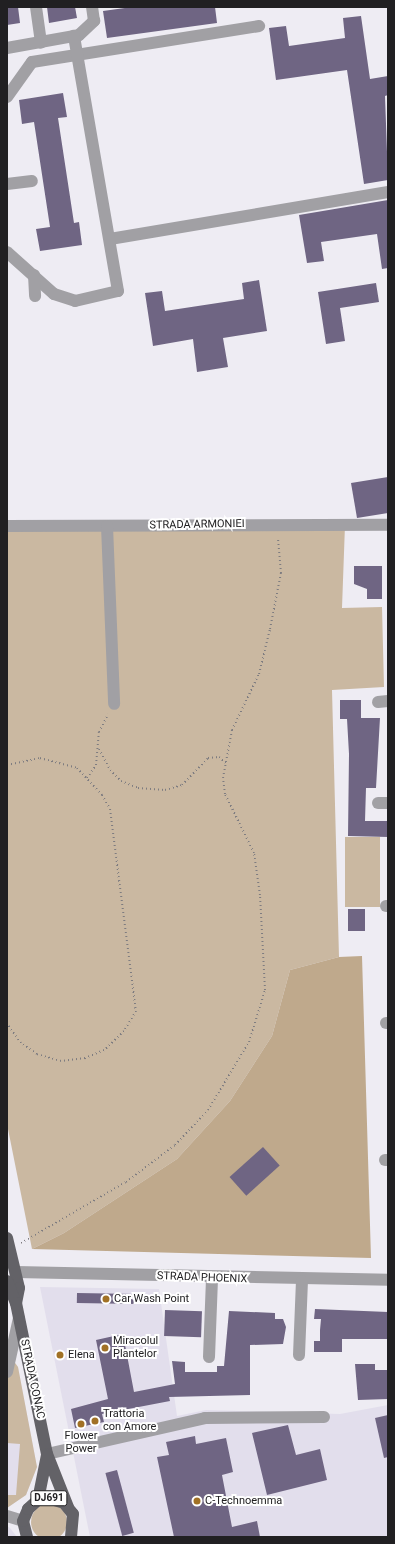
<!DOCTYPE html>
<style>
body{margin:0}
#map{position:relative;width:395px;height:1544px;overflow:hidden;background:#eeecf3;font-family:Roboto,sans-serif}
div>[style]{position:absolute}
.built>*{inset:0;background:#e2deec}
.green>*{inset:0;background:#cab8a1;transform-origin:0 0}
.round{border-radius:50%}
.forest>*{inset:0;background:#bfa98c}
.building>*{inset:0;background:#6f6583;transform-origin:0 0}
.path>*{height:2px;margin-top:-1px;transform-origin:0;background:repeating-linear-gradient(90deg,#7e7c80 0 1px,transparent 0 4px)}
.minor>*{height:12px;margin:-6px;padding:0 6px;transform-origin:6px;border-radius:6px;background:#a1a0a4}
.major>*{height:12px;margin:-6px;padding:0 6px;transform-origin:6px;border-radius:6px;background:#636267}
.dots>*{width:11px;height:11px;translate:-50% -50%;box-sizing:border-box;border:2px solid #fff;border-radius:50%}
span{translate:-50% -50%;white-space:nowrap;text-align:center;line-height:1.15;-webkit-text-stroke:4px #fff;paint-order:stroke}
.shield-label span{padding:1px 3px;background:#fff;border:1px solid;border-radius:3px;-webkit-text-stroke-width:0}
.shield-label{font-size:10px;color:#212022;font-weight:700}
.street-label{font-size:11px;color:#212022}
.poi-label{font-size:11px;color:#212022}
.left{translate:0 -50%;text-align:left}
.frame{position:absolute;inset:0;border:8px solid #212022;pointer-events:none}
</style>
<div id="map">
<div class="built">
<i style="clip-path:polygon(40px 1287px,159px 1289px,177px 1416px,206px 1410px,340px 1414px,388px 1405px,388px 1537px,90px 1537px)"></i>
<i style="clip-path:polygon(7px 1352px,18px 1367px,37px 1467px,26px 1495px,7px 1508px)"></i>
<i style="clip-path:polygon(7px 1526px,10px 1528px,17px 1537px,7px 1537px)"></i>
</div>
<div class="green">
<i style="clip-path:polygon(345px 525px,342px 608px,382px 607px,384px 687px,332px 690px,339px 957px,290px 970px,272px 1036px,230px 1101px,177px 1159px,64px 1233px,32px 1249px,7px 1124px,7px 527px)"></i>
<i style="left:345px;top:837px;width:35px;height:70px"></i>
<i style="clip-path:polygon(7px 1352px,18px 1367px,37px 1467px,26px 1495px,7px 1508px,7px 1495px,16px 1495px,20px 1444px,7px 1443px)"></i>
<i class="round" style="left:31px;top:1504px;width:36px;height:36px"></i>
</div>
<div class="forest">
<i style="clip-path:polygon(362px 956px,371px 1258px,32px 1249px,64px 1233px,177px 1159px,230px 1101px,272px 1036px,290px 970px,339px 957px)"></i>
</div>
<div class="building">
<i style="clip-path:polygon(7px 7px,18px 7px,20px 23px,7px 25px)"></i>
<i style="clip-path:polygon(47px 7px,75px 7px,77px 18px,49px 23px)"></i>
<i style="clip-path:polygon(132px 7px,215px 7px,217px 23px,107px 38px,103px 11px)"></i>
<i style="clip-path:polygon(361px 16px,370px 79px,388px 76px,388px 95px,385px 96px,388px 180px,364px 184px,347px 70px,276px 80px,269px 28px,286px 26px,289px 46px,345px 38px,343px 18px)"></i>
<i style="clip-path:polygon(63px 93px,67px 117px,58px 118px,74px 223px,79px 222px,82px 245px,40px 251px,36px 229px,50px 227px,34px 122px,22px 124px,19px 100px)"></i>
<i style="clip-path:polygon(388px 200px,388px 268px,382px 269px,377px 234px,321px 242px,324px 261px,307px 263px,299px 215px)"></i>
<i style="clip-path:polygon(259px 280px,267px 331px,223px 338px,228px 367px,197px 372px,193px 339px,153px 346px,145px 293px,162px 291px,165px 311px,244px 299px,242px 283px)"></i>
<i style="clip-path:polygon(376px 283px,379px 302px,340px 308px,345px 341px,326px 344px,318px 292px)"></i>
<i style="clip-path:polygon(388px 477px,388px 513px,357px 518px,351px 483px)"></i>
<i style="clip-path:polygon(354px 566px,382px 566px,382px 599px,367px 599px,367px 589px,354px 584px)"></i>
<i style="clip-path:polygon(340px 700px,361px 700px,361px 718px,380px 718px,376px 788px,366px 788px,365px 821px,388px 821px,388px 837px,348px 836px,349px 754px,347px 719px,340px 719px)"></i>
<i style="left:348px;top:909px;width:17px;height:22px"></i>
<i style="left:263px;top:1147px;width:25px;height:45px;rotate:48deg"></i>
<i style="left:77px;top:1293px;width:59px;height:10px;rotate:1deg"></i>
<i style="clip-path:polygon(315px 1309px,388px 1312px,388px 1339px,342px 1339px,342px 1352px,314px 1352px,314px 1341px,320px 1341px,320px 1330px,321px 1319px,314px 1319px)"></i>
<i style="left:165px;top:1310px;width:37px;height:26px;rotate:2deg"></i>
<i style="clip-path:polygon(229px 1311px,275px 1313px,275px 1319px,283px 1319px,286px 1327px,283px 1344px,250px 1345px,250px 1395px,169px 1397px,170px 1401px,102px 1414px,104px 1422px,75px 1428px,71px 1409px,108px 1399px,96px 1340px,123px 1334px,134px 1392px,175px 1384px,172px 1361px,185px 1362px,185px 1372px,217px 1372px,217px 1366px,224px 1366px)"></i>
<i style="clip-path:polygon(355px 1364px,375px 1364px,375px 1370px,388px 1370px,388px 1399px,358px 1400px)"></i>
<i style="clip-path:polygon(388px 1415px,388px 1457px,384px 1458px,375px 1418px)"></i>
<i style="clip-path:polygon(288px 1425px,296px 1455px,320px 1449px,327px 1480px,267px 1495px,252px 1433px)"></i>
<i style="clip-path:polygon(195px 1436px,196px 1444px,226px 1438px,233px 1472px,222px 1475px,232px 1527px,257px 1521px,260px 1537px,174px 1537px,157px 1457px,169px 1455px,166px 1442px)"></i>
<i style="left:117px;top:1470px;width:65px;height:12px;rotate:75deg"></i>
</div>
<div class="path">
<i style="left:99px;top:749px;width:24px;rotate:62deg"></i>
<i style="left:110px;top:770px;width:16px;rotate:45deg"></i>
<i style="left:121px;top:781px;width:18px;rotate:22deg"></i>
<i style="left:138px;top:788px;width:27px;rotate:4deg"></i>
<i style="left:165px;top:790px;width:18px;rotate:-16deg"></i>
<i style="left:182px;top:785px;width:37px;rotate:-46deg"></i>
<i style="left:208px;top:758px;width:11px;rotate:-5deg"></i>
<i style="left:219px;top:757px;width:9px;rotate:41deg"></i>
<i style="left:7px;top:765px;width:34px;rotate:-12deg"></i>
<i style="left:40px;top:758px;width:38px;rotate:15deg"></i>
<i style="left:77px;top:768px;width:37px;rotate:47deg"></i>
<i style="left:102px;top:795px;width:16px;rotate:60deg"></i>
<i style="left:110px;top:809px;width:204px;rotate:82.7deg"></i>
<i style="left:136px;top:1011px;width:23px;rotate:121deg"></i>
<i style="left:124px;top:1031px;width:28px;rotate:136deg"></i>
<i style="left:104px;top:1050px;width:21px;rotate:157deg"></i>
<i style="left:85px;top:1058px;width:24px;rotate:173deg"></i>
<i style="left:61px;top:1061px;width:25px;rotate:-164deg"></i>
<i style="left:37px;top:1054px;width:19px;rotate:-145deg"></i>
<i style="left:21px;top:1043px;width:24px;rotate:-126deg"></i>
<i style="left:87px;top:778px;width:16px;rotate:-55deg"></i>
<i style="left:96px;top:765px;width:33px;rotate:-85deg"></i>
<i style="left:99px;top:732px;width:20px;rotate:-63deg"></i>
<i style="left:21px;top:1243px;width:121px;rotate:-30.2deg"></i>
<i style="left:126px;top:1182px;width:61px;rotate:-37.1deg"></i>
<i style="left:175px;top:1145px;width:48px;rotate:-46.7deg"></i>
<i style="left:208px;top:1110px;width:79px;rotate:-58.9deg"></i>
<i style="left:249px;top:1042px;width:54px;rotate:-72.9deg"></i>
<i style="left:265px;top:990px;width:95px;rotate:-93deg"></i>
<i style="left:260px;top:895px;width:42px;rotate:-98.1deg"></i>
<i style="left:254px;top:853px;width:66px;rotate:-116.2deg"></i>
<i style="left:225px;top:794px;width:16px;rotate:-97deg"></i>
<i style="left:223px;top:778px;width:49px;rotate:-79.4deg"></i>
<i style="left:232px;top:730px;width:62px;rotate:-64.3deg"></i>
<i style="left:259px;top:674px;width:46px;rotate:-76.3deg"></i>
<i style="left:270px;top:629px;width:57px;rotate:-78.9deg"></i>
<i style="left:281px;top:573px;width:35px;rotate:-95deg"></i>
</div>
<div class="minor">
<i style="left:36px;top:7px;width:36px;rotate:82deg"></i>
<i style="left:7px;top:48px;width:73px;rotate:-10.2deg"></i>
<i style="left:79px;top:35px;width:21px;rotate:-43deg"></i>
<i style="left:94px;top:21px;width:14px;rotate:-98deg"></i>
<i style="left:7px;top:97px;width:43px;rotate:-54.5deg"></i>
<i style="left:32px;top:62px;width:230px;rotate:-9deg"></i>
<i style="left:7px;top:184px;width:25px;rotate:-7deg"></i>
<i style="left:110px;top:239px;width:282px;rotate:-9.6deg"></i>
<i style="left:7px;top:252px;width:63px;rotate:41.8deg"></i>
<i style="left:54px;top:294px;width:22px;rotate:18deg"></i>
<i style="left:75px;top:301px;width:44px;rotate:-13.1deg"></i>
<i style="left:118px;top:291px;width:259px;rotate:-99.8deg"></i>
<i style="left:34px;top:275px;width:21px;rotate:87deg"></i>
<i style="left:7px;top:526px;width:381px;rotate:-0.2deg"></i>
<i style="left:107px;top:526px;width:178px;rotate:87.7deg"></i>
<i style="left:378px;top:702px;width:10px;rotate:-6deg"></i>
<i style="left:378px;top:803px;width:10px"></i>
<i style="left:386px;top:906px;width:2px"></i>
<i style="left:386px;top:1023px;width:2px"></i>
<i style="left:385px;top:1160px;width:3px"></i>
<i style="left:16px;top:1272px;width:372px;rotate:1.2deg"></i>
<i style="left:299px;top:1355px;width:74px;rotate:-87.7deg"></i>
<i style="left:209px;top:1357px;width:78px;rotate:-87.8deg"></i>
<i style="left:7px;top:1372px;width:55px;rotate:-77.5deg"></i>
<i style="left:47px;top:1454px;width:162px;rotate:-12.8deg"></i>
<i style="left:205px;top:1418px;width:119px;rotate:-0.5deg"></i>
<i style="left:7px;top:1516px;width:17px;rotate:17deg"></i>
</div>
<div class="major">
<i style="left:7px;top:1238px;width:51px;rotate:76.5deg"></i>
<i style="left:19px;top:1288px;width:15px;rotate:101deg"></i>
<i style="left:7px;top:1281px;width:24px;rotate:68deg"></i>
<i style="left:16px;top:1303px;width:154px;rotate:78.4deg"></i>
<i style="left:47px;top:1454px;width:57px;rotate:68.4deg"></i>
<i style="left:38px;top:1500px;width:46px;rotate:-78.7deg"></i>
<i style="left:27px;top:1537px;width:16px;rotate:-104deg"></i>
<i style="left:23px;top:1521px;width:13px;rotate:-67deg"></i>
<i style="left:28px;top:1509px;width:13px;rotate:-42deg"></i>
<i style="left:38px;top:1500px;width:10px;rotate:-11deg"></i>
<i style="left:48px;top:1498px;width:17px;rotate:17deg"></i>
<i style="left:64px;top:1503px;width:14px;rotate:51deg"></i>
<i style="left:73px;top:1514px;width:23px;rotate:95deg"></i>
</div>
<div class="dots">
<i style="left:106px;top:1299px;background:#a17125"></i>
<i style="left:105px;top:1348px;background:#a17125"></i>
<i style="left:60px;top:1355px;background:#a17125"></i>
<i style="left:95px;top:1421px;background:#a17125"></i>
<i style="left:81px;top:1424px;background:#a17125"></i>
<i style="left:197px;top:1501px;background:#a17125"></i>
</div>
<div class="shield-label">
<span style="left:49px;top:1498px">DJ691</span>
</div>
<div class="street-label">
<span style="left:197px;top:525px;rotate:-1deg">STRADA ARMONIEI</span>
<span style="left:202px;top:1278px;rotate:2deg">STRADA PHOENIX</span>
<span style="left:32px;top:1379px;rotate:78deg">STRADA CONAC</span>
</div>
<div class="poi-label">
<span class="left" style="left:114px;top:1299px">Car Wash Point</span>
<span class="left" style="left:113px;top:1348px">Miracolul<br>Plantelor</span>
<span class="left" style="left:68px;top:1355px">Elena</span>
<span class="left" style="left:103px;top:1421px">Trattoria<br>con Amore</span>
<span style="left:81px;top:1443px">Flower<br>Power</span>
<span class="left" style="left:205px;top:1501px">C-Technoemma</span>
</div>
<div class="frame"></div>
</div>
